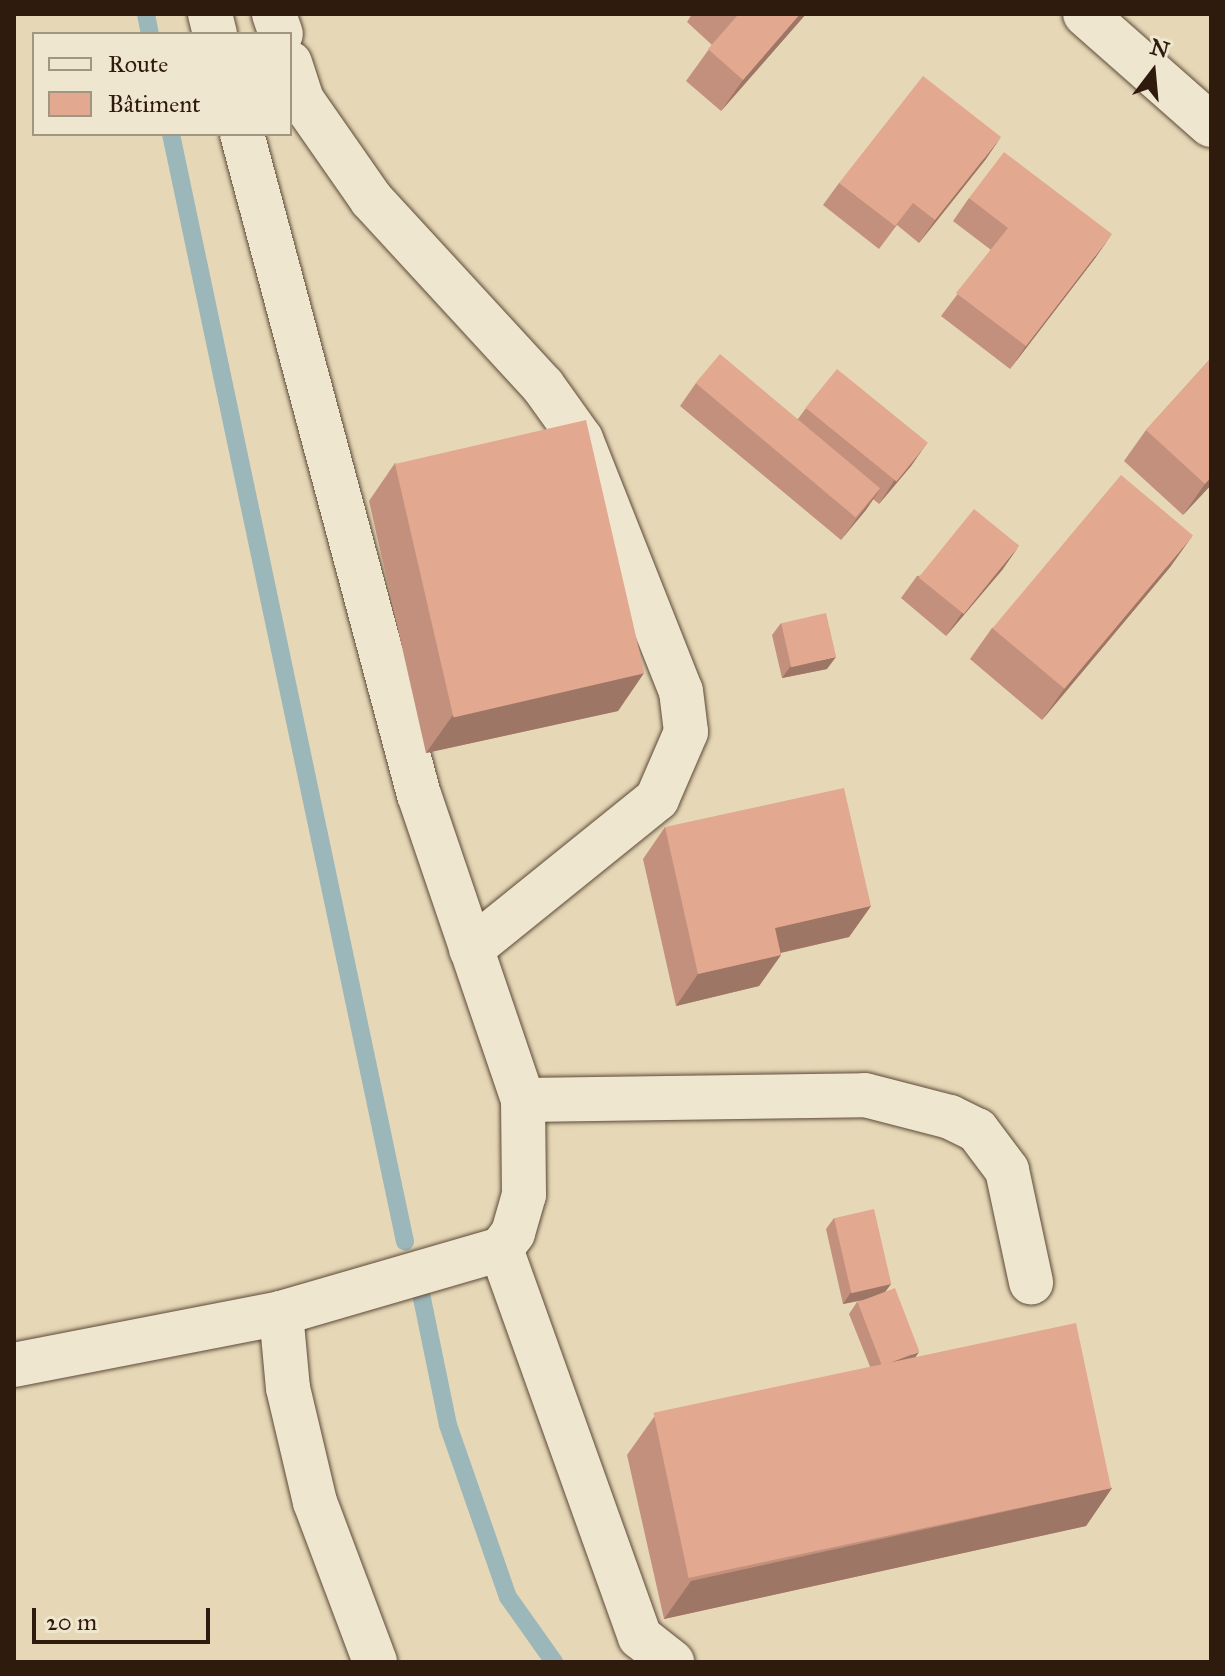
<!DOCTYPE html>
<meta charset="utf-8">
<style>
body{margin:0}
#map{position:relative;width:1225px;height:1676px;overflow:hidden;background:#e6d8b7;font-family:"IM FELL Great Primer",serif}
div>[style]{position:absolute}
.stream>*{height:18px;margin:-9px;padding:0 9px;transform-origin:9px;border-radius:9px;background:#9cb7ba}
.roads{filter:drop-shadow(0 0 2px #5d4a38) drop-shadow(0 0 2px #5d4a38)}
.minor>*{height:44px;margin:-22px;padding:0 22px;transform-origin:22px;border-radius:22px;background:#efe6d0}
.wall>*{inset:0;background:#c2907c}
.shaded-wall>*{inset:0;background:#9e7665}
.building>*{inset:0;background:#e2a890;transform-origin:0 0}
span{translate:-50% -50%;white-space:nowrap;text-align:center;line-height:1.15;-webkit-text-stroke:6px #efe6d0;paint-order:stroke}
.frame{position:absolute;inset:0;border:16px solid #2f1b0d;pointer-events:none}
.legend{position:absolute;left:32px;top:32px;width:260px;height:104px;box-sizing:border-box;background:#efe6d0;border:2px solid #a29582;margin:0;padding:10px 14px;list-style:none;font-size:24px;color:#2f1b0d}
.legend li{display:flex;align-items:center;gap:16px;height:40px}
.legend b{width:40px;border:2px solid #a29582}
.north{position:absolute;left:1113px;top:32px;width:80px;height:80px;-webkit-text-stroke:6px #efe6d0;paint-order:stroke;rotate:16deg;font-size:22px;font-weight:700;line-height:32px;text-align:center;color:#2f1b0d}
.north::after{content:'';display:block;margin:auto;width:28px;height:36px;background:#2f1b0d;clip-path:polygon(50% 0,100% 100%,50% 72%,0 100%)}
.scale{position:absolute;left:32px;top:1608px;width:178px;height:36px;box-sizing:border-box;border:4px solid #2f1b0d;border-top:0;padding-left:10px;font-size:24px;line-height:28px;white-space:nowrap;color:#2f1b0d;-webkit-text-stroke:6px #efe6d0;paint-order:stroke}
</style>
<div id="map">
<div class="stream">
<i style="left:146px;top:14px;width:20px;rotate:79deg"></i>
<i style="left:171px;top:134px;width:1132px;rotate:78.07deg"></i>
<i style="left:417px;top:1274px;width:154px;rotate:78.4deg"></i>
<i style="left:448px;top:1425px;width:182px;rotate:70.8deg"></i>
<i style="left:508px;top:1597px;width:80px;rotate:54.7deg"></i>
</div>
<div class="roads">
<div class="minor">
<i style="left:210px;top:14px;width:21px;rotate:76deg"></i>
<i style="left:274px;top:14px;width:21px;rotate:71deg"></i>
<i style="left:1085px;top:14px;width:168px;rotate:41.4deg"></i>
<i style="left:290px;top:63px;width:39px;rotate:72deg"></i>
<i style="left:302px;top:100px;width:121px;rotate:55.1deg"></i>
<i style="left:371px;top:199px;width:254px;rotate:47.4deg"></i>
<i style="left:543px;top:386px;width:65px;rotate:54.4deg"></i>
<i style="left:581px;top:439px;width:271px;rotate:68.4deg"></i>
<i style="left:681px;top:691px;width:41px;rotate:83deg"></i>
<i style="left:686px;top:732px;width:73px;rotate:113.4deg"></i>
<i style="left:657px;top:799px;width:239px;rotate:141.1deg"></i>
<i style="left:523px;top:1100px;width:342px;rotate:-0.8deg"></i>
<i style="left:865px;top:1095px;width:88px;rotate:14.5deg"></i>
<i style="left:950px;top:1117px;width:30px;rotate:26deg"></i>
<i style="left:977px;top:1130px;width:50px;rotate:53.1deg"></i>
<i style="left:1007px;top:1170px;width:115px;rotate:77.9deg"></i>
<i style="left:501px;top:1249px;width:412px;rotate:70.3deg"></i>
<i style="left:640px;top:1637px;width:41px;rotate:38deg"></i>
<i style="left:281px;top:1313px;width:75px;rotate:84.7deg"></i>
<i style="left:288px;top:1388px;width:117px;rotate:76.7deg"></i>
<i style="left:315px;top:1502px;width:171px;rotate:69.4deg"></i>
<i style="left:14px;top:1365px;width:272px;rotate:-11deg"></i>
<i style="left:281px;top:1313px;width:229px;rotate:-16.2deg"></i>
<i style="left:501px;top:1249px;width:20px;rotate:-53deg"></i>
<i style="left:513px;top:1233px;width:40px;rotate:-74deg"></i>
<i style="left:524px;top:1195px;width:95px;rotate:-90.6deg"></i>
<i style="left:523px;top:1100px;width:322px;rotate:-108.8deg"></i>
<i style="left:419px;top:795px;width:684px;rotate:-104.99deg"></i>
</div>
</div>
<div class="wall">
<i style="clip-path:polygon(692px 14px,806px 14px,721px 111px,686px 81px,712px 45px,687px 22px)"></i>
<i style="clip-path:polygon(986px 159px,919px 243px,897px 225px,879px 249px,823px 205px,839px 183px)"></i>
<i style="clip-path:polygon(969px 198px,1096px 257px,1010px 369px,941px 316px,991px 250px,953px 221px)"></i>
<i style="clip-path:polygon(1211px 358px,1211px 485px,1183px 515px,1124px 461px,1146px 430px)"></i>
<i style="clip-path:polygon(696px 383px,798px 419px,806px 408px,927px 443px,911px 466px,879px 504px,873px 499px,841px 540px,680px 406px)"></i>
<i style="clip-path:polygon(395px 463px,644px 673px,618px 711px,426px 753px,369px 501px)"></i>
<i style="clip-path:polygon(1171px 566px,1042px 720px,970px 659px,992px 628px)"></i>
<i style="clip-path:polygon(1003px 569px,946px 636px,901px 598px,917px 576px)"></i>
<i style="clip-path:polygon(781px 623px,827px 669px,782px 678px,772px 635px)"></i>
<i style="clip-path:polygon(665px 827px,871px 906px,849px 937px,781px 953px,781px 955px,759px 986px,676px 1006px,643px 859px)"></i>
<i style="clip-path:polygon(834px 1218px,891px 1284px,885px 1292px,914px 1359px,1112px 1488px,1086px 1526px,664px 1619px,627px 1455px,654px 1417px,871px 1369px,849px 1314px,857px 1302px,864px 1300px,843px 1304px,826px 1229px)"></i>
</div>
<div class="shaded-wall">
<i style="clip-path:polygon(800px 14px,806px 14px,721px 111px,743px 80px)"></i>
<i style="clip-path:polygon(1001px 137px,986px 159px,919px 243px,935px 220px)"></i>
<i style="clip-path:polygon(1112px 234px,1096px 257px,1010px 369px,1026px 346px)"></i>
<i style="clip-path:polygon(927px 443px,911px 466px,879px 504px,894px 481px)"></i>
<i style="clip-path:polygon(1211px 477px,1211px 485px,1183px 515px,1205px 484px)"></i>
<i style="clip-path:polygon(881px 488px,866px 510px,841px 540px,857px 518px)"></i>
<i style="clip-path:polygon(1193px 535px,1171px 566px,1042px 720px,1064px 689px)"></i>
<i style="clip-path:polygon(1019px 546px,1003px 569px,946px 636px,962px 613px)"></i>
<i style="clip-path:polygon(836px 657px,827px 669px,782px 678px,790px 667px)"></i>
<i style="clip-path:polygon(644px 673px,618px 711px,426px 753px,453px 715px)"></i>
<i style="clip-path:polygon(871px 906px,849px 937px,753px 959px,775px 928px)"></i>
<i style="clip-path:polygon(781px 955px,759px 986px,676px 1006px,698px 974px)"></i>
<i style="clip-path:polygon(891px 1284px,882px 1296px,843px 1304px,851px 1292px)"></i>
<i style="clip-path:polygon(919px 1352px,911px 1364px,882px 1366px)"></i>
<i style="clip-path:polygon(1112px 1488px,1086px 1526px,664px 1619px,691px 1581px)"></i>
</div>
<div class="building">
<i style="clip-path:polygon(734px 14px,800px 14px,743px 80px,708px 49px,737px 16px)"></i>
<i style="clip-path:polygon(923px 76px,1001px 137px,935px 220px,913px 203px,895px 226px,839px 183px)"></i>
<i style="clip-path:polygon(1004px 152px,1112px 234px,1026px 346px,956px 293px,1008px 228px,969px 198px)"></i>
<i style="left:720px;top:354px;width:209px;height:38px;rotate:40deg"></i>
<i style="clip-path:polygon(1211px 358px,1211px 477px,1205px 484px,1146px 430px)"></i>
<i style="left:837px;top:369px;width:117px;height:50px;rotate:39deg"></i>
<i style="left:586px;top:420px;width:260px;height:196px;rotate:77deg"></i>
<i style="left:1121px;top:475px;width:94px;height:200px;rotate:40deg"></i>
<i style="left:974px;top:509px;width:58px;height:88px;rotate:39deg"></i>
<i style="left:826px;top:613px;width:45px;height:46px;rotate:77deg"></i>
<i style="clip-path:polygon(844px 788px,871px 906px,775px 928px,781px 955px,698px 974px,665px 827px)"></i>
<i style="left:874px;top:1209px;width:77px;height:41px;rotate:77deg"></i>
<i style="left:895px;top:1288px;width:68px;height:40px;rotate:69deg"></i>
<i style="left:1076px;top:1323px;width:169px;height:432px;rotate:78deg"></i>
</div>
<div class="frame"></div>
<ul class="legend">
<li><b style="height:10px;background:#efe6d0"></b>Route</li>
<li><b style="height:22px;background:#e2a890"></b>Bâtiment</li>
</ul>
<div class="north">N</div>
<div class="scale">20 m</div>
</div>
